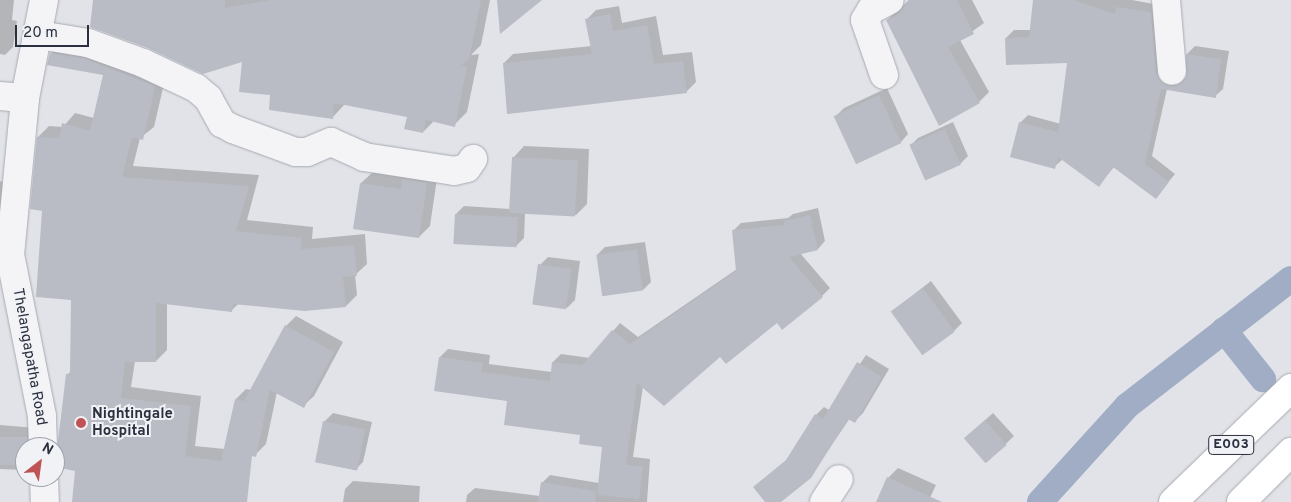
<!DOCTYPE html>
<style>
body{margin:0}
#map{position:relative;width:1291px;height:502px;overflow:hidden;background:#e1e3e8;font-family:Overpass,sans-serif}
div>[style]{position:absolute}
.shadow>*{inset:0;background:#0003}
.canal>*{height:26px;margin:-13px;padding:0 13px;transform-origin:13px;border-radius:13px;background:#a0adc5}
.building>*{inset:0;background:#b9bcc5;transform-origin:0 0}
.roads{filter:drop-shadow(0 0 1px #a7aab2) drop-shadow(0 0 1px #a7aab2)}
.minor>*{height:28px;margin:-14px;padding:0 14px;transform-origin:14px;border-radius:14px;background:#f4f4f7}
.highway>*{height:28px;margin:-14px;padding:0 14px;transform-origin:14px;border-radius:14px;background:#fff}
.dots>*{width:14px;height:14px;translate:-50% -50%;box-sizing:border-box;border:2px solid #f1f2f6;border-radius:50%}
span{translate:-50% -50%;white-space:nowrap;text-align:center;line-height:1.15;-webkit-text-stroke:4px #f1f2f6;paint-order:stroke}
.shield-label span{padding:1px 4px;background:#f1f2f6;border:1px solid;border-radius:4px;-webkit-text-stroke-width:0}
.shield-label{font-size:14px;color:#2b303f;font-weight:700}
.street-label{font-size:15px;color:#2b303f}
.poi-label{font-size:15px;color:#2b303f;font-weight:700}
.left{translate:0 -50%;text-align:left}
.north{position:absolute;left:15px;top:437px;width:50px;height:50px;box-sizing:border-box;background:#f1f2f6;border:1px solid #a2a4ad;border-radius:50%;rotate:30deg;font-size:14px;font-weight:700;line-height:20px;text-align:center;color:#2b303f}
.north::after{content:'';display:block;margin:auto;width:18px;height:22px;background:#c05354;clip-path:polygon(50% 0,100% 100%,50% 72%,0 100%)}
.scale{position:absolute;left:15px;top:25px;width:74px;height:22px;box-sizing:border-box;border:2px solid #2b303f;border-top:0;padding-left:6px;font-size:15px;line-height:18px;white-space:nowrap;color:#2b303f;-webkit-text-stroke:4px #f1f2f6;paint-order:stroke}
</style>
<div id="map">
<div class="shadow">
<i style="clip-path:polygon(0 0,14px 0,12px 20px,17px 21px,13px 47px,5px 55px,0 54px)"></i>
<i style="clip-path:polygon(95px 0,490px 0,481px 45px,471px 55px,479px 54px,467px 112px,454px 125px,434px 121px,423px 132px,408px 116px,345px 104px,332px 118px,271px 93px,243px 61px)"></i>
<i style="clip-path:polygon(909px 0,972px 0,984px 23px,960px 40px,989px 92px,979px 102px,887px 20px)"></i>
<i style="clip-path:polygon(1034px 0,1132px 0,1159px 5px,1173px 78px,1183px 79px,1187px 76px,1187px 54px,1195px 46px,1229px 51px,1223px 89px,1215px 96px,1167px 89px,1152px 156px,1175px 174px,1156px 197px,1114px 167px,1099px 185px,1063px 159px,1054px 167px,1020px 123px,1028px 115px,1061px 124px,1068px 62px,1006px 38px,1014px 30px,1031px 30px)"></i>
<i style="clip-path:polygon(619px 6px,622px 23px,656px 16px,663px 55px,692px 52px,696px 82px,686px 92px,504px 63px,513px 54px,592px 46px,587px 19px,596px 10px)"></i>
<i style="clip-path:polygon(62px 42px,166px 75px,154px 127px,140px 138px,133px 166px,259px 175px,247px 220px,313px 227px,312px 239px,365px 234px,367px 264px,355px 275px,357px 295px,346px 306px,239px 303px,231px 311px,167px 303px,167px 350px,156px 361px,135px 361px,131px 387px,201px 396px,195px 446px,225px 449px,236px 399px,246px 389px,251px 390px,286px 326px,296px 316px,343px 342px,314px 396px,303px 406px,277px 392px,266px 444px,256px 454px,243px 452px,234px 502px,83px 502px,76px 470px,55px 466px,67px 375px,71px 371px,72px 299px,43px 210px,38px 137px,49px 126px,63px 127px,75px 113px,94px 118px,104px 74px,51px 53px)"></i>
<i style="clip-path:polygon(887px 88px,908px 134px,901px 142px,857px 162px,836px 116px,844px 108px)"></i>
<i style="clip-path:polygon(953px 122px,968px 156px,960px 164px,910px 146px,918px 138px)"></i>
<i style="clip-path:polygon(524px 146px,589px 149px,587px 204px,576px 215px,525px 213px,524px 238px,516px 246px,456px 214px,464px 206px,511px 209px,513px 158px)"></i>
<i style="clip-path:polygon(373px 172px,438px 172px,430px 226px,419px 237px,361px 183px)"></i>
<i style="clip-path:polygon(0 181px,5px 183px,0 239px)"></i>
<i style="clip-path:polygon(818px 208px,825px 241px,818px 249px,800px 253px,830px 288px,822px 296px,720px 355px,643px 386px,633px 457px,650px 459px,647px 502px,466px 502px,467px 495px,475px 488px,540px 496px,542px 483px,550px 475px,599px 483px,603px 446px,508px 400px,440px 357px,448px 349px,490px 355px,489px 364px,552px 372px,553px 362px,561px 354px,590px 358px,620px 323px,638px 337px,737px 269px,733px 231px,741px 223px,788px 218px,793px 214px)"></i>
<i style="clip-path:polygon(645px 242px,651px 282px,643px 290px,597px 255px,605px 247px)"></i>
<i style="clip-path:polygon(548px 257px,580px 261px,575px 300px,567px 308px,540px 265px)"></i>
<i style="clip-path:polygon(931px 281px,962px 323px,954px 331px,891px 312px)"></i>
<i style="clip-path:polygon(866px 355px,889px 369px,863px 413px,855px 421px,850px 418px,810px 477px,779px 502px,767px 502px,816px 415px,824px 407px,829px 410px)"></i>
<i style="clip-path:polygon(333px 413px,372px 422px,363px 462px,355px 470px,316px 461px,325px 421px)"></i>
<i style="clip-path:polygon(993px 413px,1014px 436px,987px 462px,973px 431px)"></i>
<i style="clip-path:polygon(0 425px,36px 428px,42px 447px,25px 447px,25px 470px,0 469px)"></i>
<i style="clip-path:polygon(898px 468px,936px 485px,928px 502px,877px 502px,888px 478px)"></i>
<i style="clip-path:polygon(353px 481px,420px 486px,419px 502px,343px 502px,345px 489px)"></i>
</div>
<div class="canal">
<i style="left:1224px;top:330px;width:63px;rotate:51.5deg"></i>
<i style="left:1040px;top:502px;width:130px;rotate:-47.8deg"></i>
<i style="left:1127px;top:406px;width:207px;rotate:-37.8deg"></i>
</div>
<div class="building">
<i style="clip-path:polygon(93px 0,225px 0,225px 8px,270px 0,481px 0,469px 59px,459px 67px,467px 66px,455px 127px,426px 120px,423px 133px,404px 129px,407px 117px,334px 103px,333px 119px,269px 110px,270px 95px,239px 92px,242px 62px,203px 74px,148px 48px,90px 27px)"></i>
<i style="clip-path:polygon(497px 0,542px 0,500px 34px)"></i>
<i style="clip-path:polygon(909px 0,957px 0,974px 34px,948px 47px,980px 103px,939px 126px,886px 20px,898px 14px)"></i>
<i style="clip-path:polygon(1033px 0,1074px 0,1115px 14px,1116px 7px,1151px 12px,1156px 72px,1166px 85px,1174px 86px,1186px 78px,1186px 54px,1221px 59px,1216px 98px,1161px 89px,1145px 164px,1169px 182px,1156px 199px,1113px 167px,1099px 187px,1058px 157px,1055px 169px,1010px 157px,1019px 122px,1058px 132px,1067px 63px,1006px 65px,1005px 38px,1029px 37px)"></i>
<i style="clip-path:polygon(610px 14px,613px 31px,647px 25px,654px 64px,683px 61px,687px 93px,507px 114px,503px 63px,592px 54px,585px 19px)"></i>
<i style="clip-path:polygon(50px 53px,84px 58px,155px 86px,143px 140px,132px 137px,122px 177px,249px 186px,236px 231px,302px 238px,301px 249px,354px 245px,357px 276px,343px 277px,346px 307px,305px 311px,233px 304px,232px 312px,156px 303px,156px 362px,125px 362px,121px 398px,191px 406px,185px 456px,221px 461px,235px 399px,244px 401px,285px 325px,334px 352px,304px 408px,270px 390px,256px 457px,252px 456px,247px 502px,72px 502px,75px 471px,55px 467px,66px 374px,70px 374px,71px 300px,36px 297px,42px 211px,30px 209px,37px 137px,59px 138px,62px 123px,90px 131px,103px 75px,47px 65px)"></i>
<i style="left:879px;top:95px;width:53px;height:50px;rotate:65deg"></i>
<i style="left:945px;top:129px;width:39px;height:39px;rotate:66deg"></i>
<i style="left:512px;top:157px;width:66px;height:56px;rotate:3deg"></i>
<i style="clip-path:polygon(402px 179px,427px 183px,419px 238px,353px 229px,360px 183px,401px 189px)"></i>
<i style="left:455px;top:214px;width:63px;height:30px;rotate:3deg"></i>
<i style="clip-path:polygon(810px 215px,818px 250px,789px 257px,823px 297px,782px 330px,777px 323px,726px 364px,720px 357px,664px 406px,637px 383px,626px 465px,643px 466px,639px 499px,597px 495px,602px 447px,579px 444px,580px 435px,504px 425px,507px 401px,434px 391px,439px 357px,483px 363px,481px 372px,550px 381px,552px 362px,582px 365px,612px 330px,630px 344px,736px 271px,732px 230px,784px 225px,784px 221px)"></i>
<i style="left:637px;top:249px;width:42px;height:41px;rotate:82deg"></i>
<i style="left:538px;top:264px;width:34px;height:41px;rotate:8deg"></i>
<i style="left:923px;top:288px;width:54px;height:40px;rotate:54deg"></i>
<i style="clip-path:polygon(857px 362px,882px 377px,855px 423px,848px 419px,811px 478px,781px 502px,765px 502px,753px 487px,786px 460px,815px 414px,823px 419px)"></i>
<i style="left:985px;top:420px;width:33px;height:28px;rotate:49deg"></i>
<i style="left:323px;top:421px;width:43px;height:42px;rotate:11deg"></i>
<i style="left:0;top:437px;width:27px;height:28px"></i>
<i style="clip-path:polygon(887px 477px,942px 502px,876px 502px)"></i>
<i style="clip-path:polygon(541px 482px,596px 491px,595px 502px,538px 502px)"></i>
</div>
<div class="roads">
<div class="minor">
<i style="left:1166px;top:0;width:71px;rotate:85.2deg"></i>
<i style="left:39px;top:35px;width:50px;rotate:9.3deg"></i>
<i style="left:88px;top:43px;width:59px;rotate:20deg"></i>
<i style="left:143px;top:63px;width:59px;rotate:25.3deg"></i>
<i style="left:196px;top:88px;width:16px;rotate:40deg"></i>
<i style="left:208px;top:98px;width:29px;rotate:61deg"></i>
<i style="left:222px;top:123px;width:13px;rotate:29deg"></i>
<i style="left:233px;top:129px;width:67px;rotate:20.1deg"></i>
<i style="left:296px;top:152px;width:11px"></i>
<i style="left:307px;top:152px;width:26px;rotate:-23deg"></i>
<i style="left:331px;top:142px;width:36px;rotate:24deg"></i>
<i style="left:364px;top:157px;width:91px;rotate:8.8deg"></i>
<i style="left:454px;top:171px;width:13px;rotate:-13deg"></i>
<i style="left:467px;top:168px;width:11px;rotate:-56deg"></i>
<i style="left:884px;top:75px;width:58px;rotate:-109.1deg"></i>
<i style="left:865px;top:20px;width:12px;rotate:-59deg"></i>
<i style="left:871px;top:10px;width:21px;rotate:-28deg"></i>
<i style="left:0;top:96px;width:25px;rotate:5deg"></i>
<i style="left:43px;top:447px;width:31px;rotate:-92deg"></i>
<i style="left:42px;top:416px;width:164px;rotate:-101.2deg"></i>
<i style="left:10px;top:255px;width:158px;rotate:-84.5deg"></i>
<i style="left:25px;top:98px;width:100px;rotate:-79deg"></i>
<i style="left:44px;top:477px;width:25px;rotate:88deg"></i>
<i style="left:824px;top:502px;width:27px;rotate:-57deg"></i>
</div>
<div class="highway">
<i style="left:1173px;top:502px;width:164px;rotate:-44deg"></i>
<i style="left:1241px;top:502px;width:71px;rotate:-45deg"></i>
</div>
</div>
<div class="dots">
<i style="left:81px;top:423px;background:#c05354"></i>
</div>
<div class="shield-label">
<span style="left:1231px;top:445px">E003</span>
</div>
<div class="street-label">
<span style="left:29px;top:357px;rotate:80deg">Thelangapatha Road</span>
</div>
<div class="poi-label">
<span class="left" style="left:92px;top:423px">Nightingale<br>Hospital</span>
</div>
<div class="north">N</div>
<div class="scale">20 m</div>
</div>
